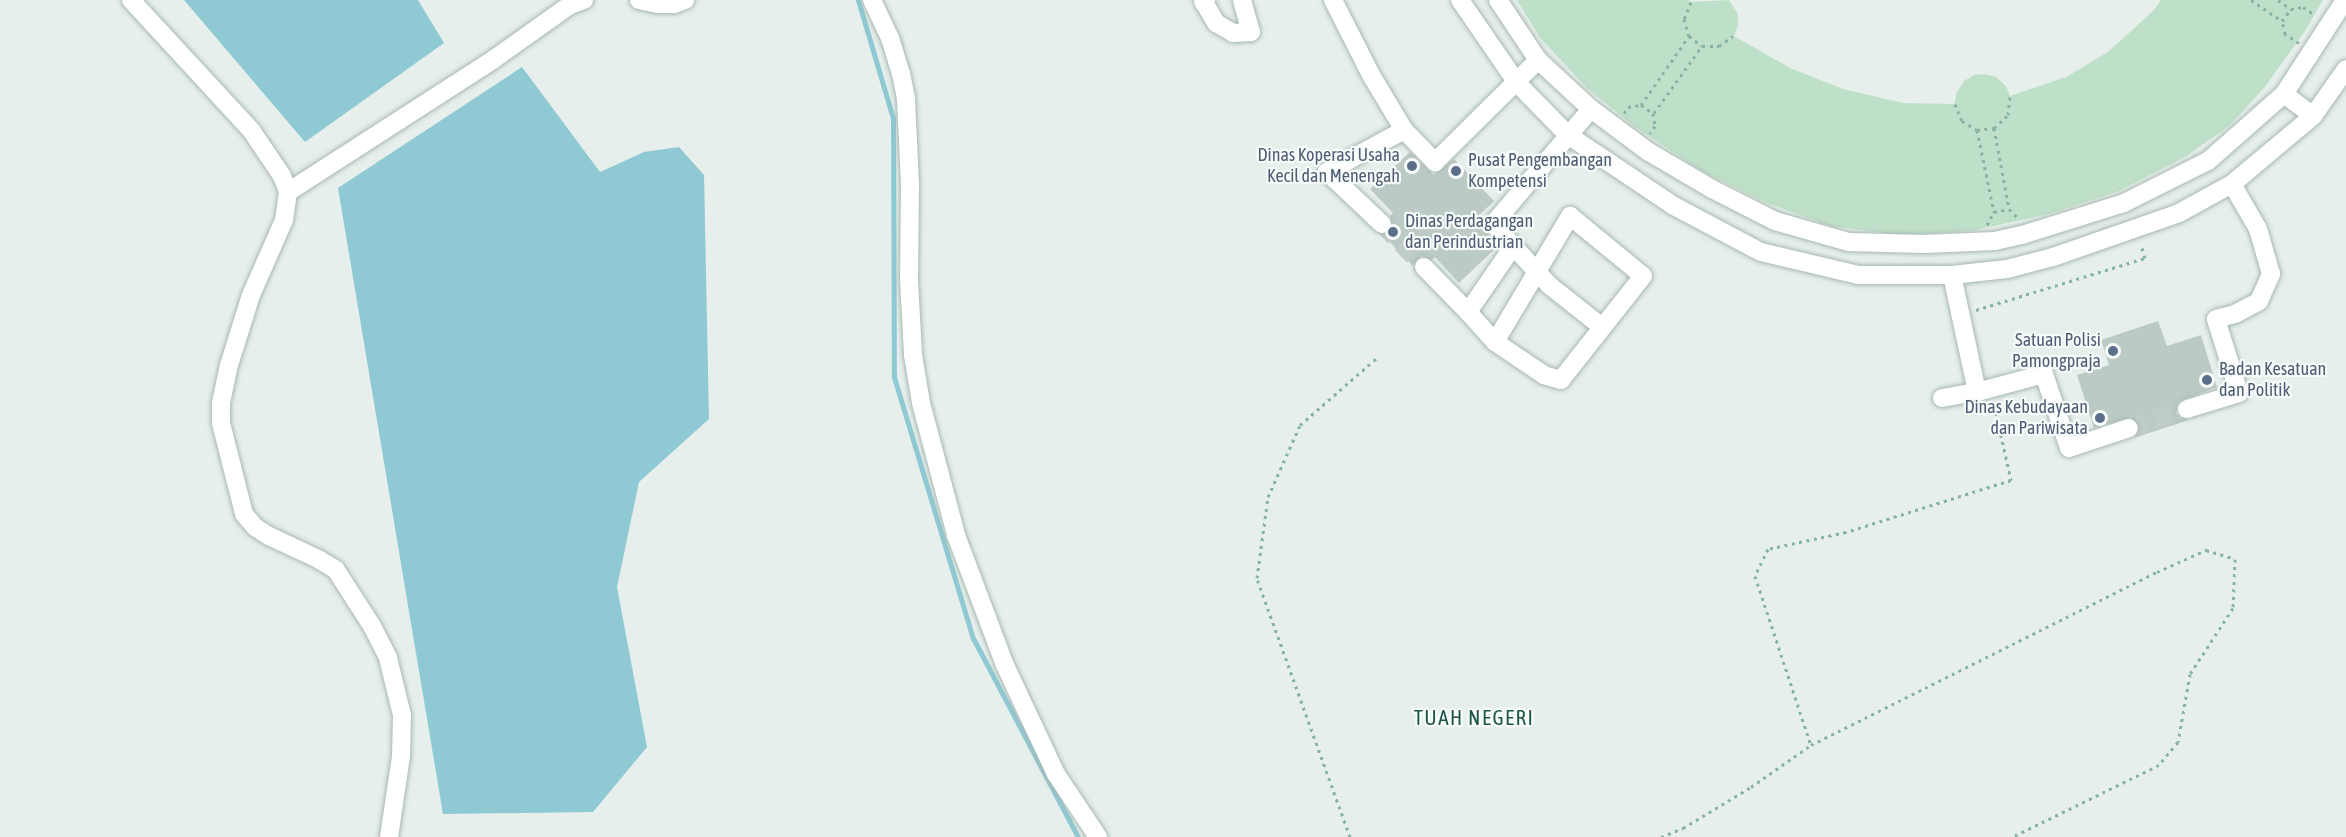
<!DOCTYPE html>
<style>
body{margin:0}
#map{position:relative;width:2346px;height:837px;overflow:hidden;background:#e6efeb;font-family:"Asap Condensed",sans-serif}
div>[style]{position:absolute}
.green>*{inset:0;background:#bfe0c8}
.water>*{inset:0;background:#8ec9d4}
.stream>*{height:5px;margin:-2.5px;padding:0 2.5px;transform-origin:2.5px;border-radius:2.5px;background:#8ec9d4}
.building>*{inset:0;background:#bbcac4}
.minor-tunnel>*{height:18px;margin-top:-9px;transform-origin:0;background:repeating-linear-gradient(90deg,#bfccc8 0 18px,transparent 0 27px)}
.path>*{height:3px;margin-top:-1.5px;transform-origin:0;background:repeating-linear-gradient(90deg,#86b3a5 0 3px,transparent 0 7.5px)}
.roads{filter:drop-shadow(0 0 2px #a8b8b2) drop-shadow(0 0 2px #a8b8b2)}
.minor>*{height:18px;margin:-9px;padding:0 9px;transform-origin:9px;border-radius:9px;background:#fff}
.dots>*{width:16px;height:16px;translate:-50% -50%;box-sizing:border-box;border:3px solid #f7fbf9;border-radius:50%}
span{translate:-50% -50%;white-space:nowrap;text-align:center;line-height:1.15;-webkit-text-stroke:4.5px #f7fbf9;paint-order:stroke}
.service-label{font-size:18px;color:#4e5e75}
.right{translate:-100% -50%;text-align:right}
.left{translate:0 -50%;text-align:left}
.quarter-label{font-size:21px;color:#1f5548;letter-spacing:1.5px}
</style>
<div id="map">
<div class="green">
<i style="clip-path:polygon(1517px 0,1688px 0,1691px 2px,1729px 0,1738px 14px,1738px 25px,1734px 36px,1790px 68px,1843px 89px,1903px 103px,1954px 104px,1957px 92px,1964px 81px,1974px 75px,1984px 74px,1996px 77px,2006px 86px,2010px 96px,2066px 77px,2108px 52px,2153px 11px,2161px 0,2323px 0,2305px 31px,2264px 88px,2229px 126px,2185px 157px,2119px 191px,2049px 214px,1970px 231px,1901px 235px,1830px 226px,1767px 203px,1702px 171px,1635px 127px,1587px 88px,1541px 39px)"></i>
</div>
<div class="water">
<i style="clip-path:polygon(184px 0,418px 0,444px 43px,305px 142px)"></i>
<i style="clip-path:polygon(522px 67px,600px 172px,644px 152px,679px 147px,704px 175px,709px 419px,639px 482px,617px 587px,647px 747px,593px 812px,443px 814px,338px 188px)"></i>
</div>
<div class="stream">
<i style="left:858px;top:0;width:123px;rotate:73.5deg"></i>
<i style="left:893px;top:118px;width:259px;rotate:89.8deg"></i>
<i style="left:894px;top:377px;width:273px;rotate:73.2deg"></i>
<i style="left:973px;top:638px;width:225px;rotate:62.2deg"></i>
</div>
<div class="building">
<i style="clip-path:polygon(1410px 152px,1434px 175px,1454px 159px,1494px 201px,1475px 219px,1498px 246px,1459px 283px,1435px 257px,1432px 260px,1421px 256px,1413px 266px,1383px 235px,1393px 227px,1390px 216px,1393px 213px,1370px 189px)"></i>
<i style="clip-path:polygon(2158px 321px,2167px 346px,2201px 335px,2217px 387px,2178px 402px,2176px 413px,2180px 418px,2189px 420px,2134px 438px,2140px 431px,2140px 425px,2132px 417px,2094px 428px,2077px 375px,2109px 365px,2101px 340px)"></i>
</div>
<div class="minor-tunnel">
<i style="left:1382px;top:224px;width:60px;rotate:45.7deg"></i>
<i style="left:2129px;top:428px;width:61px;rotate:-18.1deg"></i>
</div>
<div class="path">
<i style="left:2251px;top:0;width:37px;rotate:34deg"></i>
<i style="left:2278px;top:0;width:16px;rotate:35deg"></i>
<i style="left:1691px;top:2px;width:18px;rotate:112deg"></i>
<i style="left:1684px;top:19px;width:18px;rotate:74deg"></i>
<i style="left:1689px;top:36px;width:16px;rotate:38deg"></i>
<i style="left:1702px;top:46px;width:17px"></i>
<i style="left:1719px;top:46px;width:17px;rotate:-36deg"></i>
<i style="left:2299px;top:43px;width:17px;rotate:-147deg"></i>
<i style="left:2285px;top:34px;width:13px;rotate:-103deg"></i>
<i style="left:2282px;top:21px;width:15px;rotate:-53deg"></i>
<i style="left:2291px;top:9px;width:12px;rotate:-9deg"></i>
<i style="left:2303px;top:7px;width:14px;rotate:34deg"></i>
<i style="left:1955px;top:104px;width:18px;rotate:68deg"></i>
<i style="left:1962px;top:121px;width:17px;rotate:31deg"></i>
<i style="left:1977px;top:130px;width:17px;rotate:-7deg"></i>
<i style="left:1994px;top:128px;width:19px;rotate:-43deg"></i>
<i style="left:2008px;top:115px;width:19px;rotate:-84deg"></i>
<i style="left:1641px;top:105px;width:84px;rotate:-55.2deg"></i>
<i style="left:1624px;top:113px;width:7px;rotate:-56deg"></i>
<i style="left:1628px;top:107px;width:13px;rotate:-9deg"></i>
<i style="left:1641px;top:105px;width:14px;rotate:34deg"></i>
<i style="left:1653px;top:113px;width:13px;rotate:81deg"></i>
<i style="left:1655px;top:126px;width:9px;rotate:126deg"></i>
<i style="left:1654px;top:113px;width:82px;rotate:-54.4deg"></i>
<i style="left:1994px;top:128px;width:82px;rotate:79.5deg"></i>
<i style="left:1977px;top:130px;width:84px;rotate:78.3deg"></i>
<i style="left:1987px;top:225px;width:15px;rotate:-62deg"></i>
<i style="left:1994px;top:212px;width:15px;rotate:-11deg"></i>
<i style="left:2009px;top:209px;width:14px;rotate:45deg"></i>
<i style="left:1976px;top:310px;width:177px;rotate:-17.1deg"></i>
<i style="left:2145px;top:258px;width:14px;rotate:-107deg"></i>
<i style="left:1994px;top:405px;width:77px;rotate:77.2deg"></i>
<i style="left:2011px;top:480px;width:173px;rotate:162.5deg"></i>
<i style="left:1846px;top:532px;width:80px;rotate:167.7deg"></i>
<i style="left:1768px;top:549px;width:30px;rotate:116deg"></i>
<i style="left:1755px;top:576px;width:178px;rotate:71.7deg"></i>
<i style="left:1811px;top:745px;width:387px;rotate:-26.6deg"></i>
<i style="left:2157px;top:572px;width:54px;rotate:-24.2deg"></i>
<i style="left:2206px;top:550px;width:30px;rotate:17deg"></i>
<i style="left:2235px;top:559px;width:49px;rotate:92.3deg"></i>
<i style="left:2233px;top:608px;width:79px;rotate:123.1deg"></i>
<i style="left:2190px;top:674px;width:69px;rotate:100deg"></i>
<i style="left:2178px;top:742px;width:30px;rotate:130deg"></i>
<i style="left:2159px;top:765px;width:164px;rotate:153.9deg"></i>
<i style="left:1350px;top:837px;width:275px;rotate:-109.8deg"></i>
<i style="left:1257px;top:578px;width:82px;rotate:-82.3deg"></i>
<i style="left:1268px;top:497px;width:79px;rotate:-66deg"></i>
<i style="left:1300px;top:425px;width:105px;rotate:-41.1deg"></i>
<i style="left:1661px;top:837px;width:24px;rotate:-22deg"></i>
<i style="left:1683px;top:828px;width:79px;rotate:-31.1deg"></i>
<i style="left:1751px;top:787px;width:73px;rotate:-35deg"></i>
</div>
<div class="roads">
<div class="minor">
<i style="left:131px;top:0;width:177px;rotate:47.3deg"></i>
<i style="left:251px;top:130px;width:55px;rotate:56deg"></i>
<i style="left:282px;top:176px;width:17px;rotate:69deg"></i>
<i style="left:288px;top:192px;width:28px;rotate:98deg"></i>
<i style="left:284px;top:220px;width:82px;rotate:113.7deg"></i>
<i style="left:251px;top:295px;width:73px;rotate:107.4deg"></i>
<i style="left:229px;top:365px;width:40px;rotate:102deg"></i>
<i style="left:221px;top:404px;width:19px;rotate:90deg"></i>
<i style="left:221px;top:423px;width:94px;rotate:75.8deg"></i>
<i style="left:244px;top:514px;width:17px;rotate:50deg"></i>
<i style="left:255px;top:527px;width:17px;rotate:33deg"></i>
<i style="left:269px;top:536px;width:54px;rotate:25.1deg"></i>
<i style="left:318px;top:559px;width:21px;rotate:31deg"></i>
<i style="left:336px;top:570px;width:67px;rotate:57.3deg"></i>
<i style="left:372px;top:626px;width:36px;rotate:63deg"></i>
<i style="left:388px;top:658px;width:59px;rotate:76.2deg"></i>
<i style="left:402px;top:715px;width:41px;rotate:91.4deg"></i>
<i style="left:401px;top:756px;width:82px;rotate:98.4deg"></i>
<i style="left:639px;top:0;width:19px;rotate:12deg"></i>
<i style="left:658px;top:4px;width:16px"></i>
<i style="left:674px;top:4px;width:12px;rotate:-20deg"></i>
<i style="left:872px;top:0;width:42px;rotate:64.7deg"></i>
<i style="left:890px;top:38px;width:37px;rotate:73deg"></i>
<i style="left:901px;top:73px;width:26px;rotate:79deg"></i>
<i style="left:906px;top:99px;width:86px;rotate:87.3deg"></i>
<i style="left:910px;top:185px;width:95px;rotate:90.6deg"></i>
<i style="left:909px;top:280px;width:75px;rotate:86.9deg"></i>
<i style="left:913px;top:355px;width:49px;rotate:80.5deg"></i>
<i style="left:921px;top:403px;width:137px;rotate:75.1deg"></i>
<i style="left:956px;top:535px;width:137px;rotate:69.4deg"></i>
<i style="left:1004px;top:663px;width:123px;rotate:64.9deg"></i>
<i style="left:1056px;top:774px;width:76px;rotate:56.3deg"></i>
<i style="left:1206px;top:0;width:3px;rotate:162deg"></i>
<i style="left:1203px;top:1px;width:26px;rotate:59deg"></i>
<i style="left:1216px;top:23px;width:20px;rotate:30deg"></i>
<i style="left:1233px;top:33px;width:18px;rotate:-3deg"></i>
<i style="left:1251px;top:32px;width:33px;rotate:-106deg"></i>
<i style="left:1333px;top:0;width:84px;rotate:63.1deg"></i>
<i style="left:1371px;top:75px;width:64px;rotate:59deg"></i>
<i style="left:1460px;top:0;width:101px;rotate:55.5deg"></i>
<i style="left:1517px;top:83px;width:73px;rotate:45.6deg"></i>
<i style="left:1568px;top:135px;width:128px;rotate:33.8deg"></i>
<i style="left:1674px;top:206px;width:98px;rotate:27.9deg"></i>
<i style="left:1761px;top:252px;width:100px;rotate:13.3deg"></i>
<i style="left:1858px;top:275px;width:94px"></i>
<i style="left:1952px;top:275px;width:55px;rotate:-6.2deg"></i>
<i style="left:2007px;top:269px;width:48px;rotate:-14.6deg"></i>
<i style="left:2053px;top:257px;width:133px;rotate:-19.2deg"></i>
<i style="left:2179px;top:213px;width:60px;rotate:-28.7deg"></i>
<i style="left:2232px;top:184px;width:106px;rotate:-40deg"></i>
<i style="left:2313px;top:116px;width:57px;rotate:-54.9deg"></i>
<i style="left:1498px;top:0;width:72px;rotate:56.3deg"></i>
<i style="left:1538px;top:60px;width:72px;rotate:42.8deg"></i>
<i style="left:1591px;top:109px;width:72px;rotate:36.6deg"></i>
<i style="left:1649px;top:152px;width:73px;rotate:30.4deg"></i>
<i style="left:1712px;top:189px;width:71px;rotate:26.9deg"></i>
<i style="left:1775px;top:221px;width:76px;rotate:16deg"></i>
<i style="left:1848px;top:242px;width:76px;rotate:1.5deg"></i>
<i style="left:1924px;top:244px;width:71px;rotate:-2.4deg"></i>
<i style="left:1995px;top:241px;width:28px;rotate:-13deg"></i>
<i style="left:2022px;top:235px;width:107px;rotate:-17.4deg"></i>
<i style="left:2124px;top:203px;width:94px;rotate:-26.6deg"></i>
<i style="left:2208px;top:161px;width:101px;rotate:-41.4deg"></i>
<i style="left:2284px;top:94px;width:112px;rotate:-57deg"></i>
<i style="left:2284px;top:94px;width:36px;rotate:37deg"></i>
<i style="left:1591px;top:109px;width:151px;rotate:130.4deg"></i>
<i style="left:1493px;top:224px;width:83px;rotate:47.4deg"></i>
<i style="left:1549px;top:285px;width:68px;rotate:38.4deg"></i>
<i style="left:288px;top:192px;width:245px;rotate:-32.8deg"></i>
<i style="left:494px;top:59px;width:93px;rotate:-35.4deg"></i>
<i style="left:570px;top:5px;width:15px;rotate:-20deg"></i>
<i style="left:1570px;top:216px;width:94px;rotate:39.4deg"></i>
<i style="left:1643px;top:276px;width:132px;rotate:128.3deg"></i>
<i style="left:1561px;top:380px;width:18px;rotate:-164deg"></i>
<i style="left:1544px;top:375px;width:59px;rotate:-146deg"></i>
<i style="left:1495px;top:342px;width:147px;rotate:-59.2deg"></i>
<i style="left:1382px;top:224px;width:76px;rotate:-136.6deg"></i>
<i style="left:1327px;top:172px;width:88px;rotate:-28.6deg"></i>
<i style="left:1404px;top:130px;width:45px;rotate:45.9deg"></i>
<i style="left:1435px;top:162px;width:145px;rotate:-44.7deg"></i>
<i style="left:1424px;top:267px;width:63px;rotate:45.6deg"></i>
<i style="left:1952px;top:275px;width:120px;rotate:77.9deg"></i>
<i style="left:1977px;top:392px;width:69px;rotate:-15deg"></i>
<i style="left:2044px;top:374px;width:78px;rotate:71.3deg"></i>
<i style="left:2069px;top:448px;width:63px;rotate:-18.4deg"></i>
<i style="left:1495px;top:342px;width:40px;rotate:-132deg"></i>
<i style="left:1468px;top:312px;width:81px;rotate:-55.5deg"></i>
<i style="left:1942px;top:398px;width:36px;rotate:-10deg"></i>
<i style="left:2187px;top:409px;width:54px;rotate:-17.1deg"></i>
<i style="left:2239px;top:393px;width:77px;rotate:-107.3deg"></i>
<i style="left:2216px;top:319px;width:20px;rotate:-15deg"></i>
<i style="left:2235px;top:314px;width:27px;rotate:-28deg"></i>
<i style="left:2259px;top:301px;width:30px;rotate:-66deg"></i>
<i style="left:2271px;top:274px;width:47px;rotate:-106.1deg"></i>
<i style="left:2258px;top:229px;width:52px;rotate:-120deg"></i>
</div>
</div>
<div class="dots">
<i style="left:1412px;top:166px;background:#5c6f8a"></i>
<i style="left:1456px;top:171px;background:#5c6f8a"></i>
<i style="left:1393px;top:232px;background:#5c6f8a"></i>
<i style="left:2113px;top:351px;background:#5c6f8a"></i>
<i style="left:2207px;top:380px;background:#5c6f8a"></i>
<i style="left:2100px;top:418px;background:#5c6f8a"></i>
</div>
<div class="service-label">
<span class="right" style="left:1400px;top:166px">Dinas Koperasi Usaha<br>Kecil dan Menengah</span>
<span class="left" style="left:1468px;top:171px">Pusat Pengembangan<br>Kompetensi</span>
<span class="left" style="left:1405px;top:232px">Dinas Perdagangan<br>dan Perindustrian</span>
<span class="right" style="left:2101px;top:351px">Satuan Polisi<br>Pamongpraja</span>
<span class="left" style="left:2219px;top:380px">Badan Kesatuan<br>dan Politik</span>
<span class="right" style="left:2088px;top:418px">Dinas Kebudayaan<br>dan Pariwisata</span>
</div>
<div class="quarter-label">
<span style="left:1474px;top:717px">TUAH NEGERI</span>
</div>
</div>
